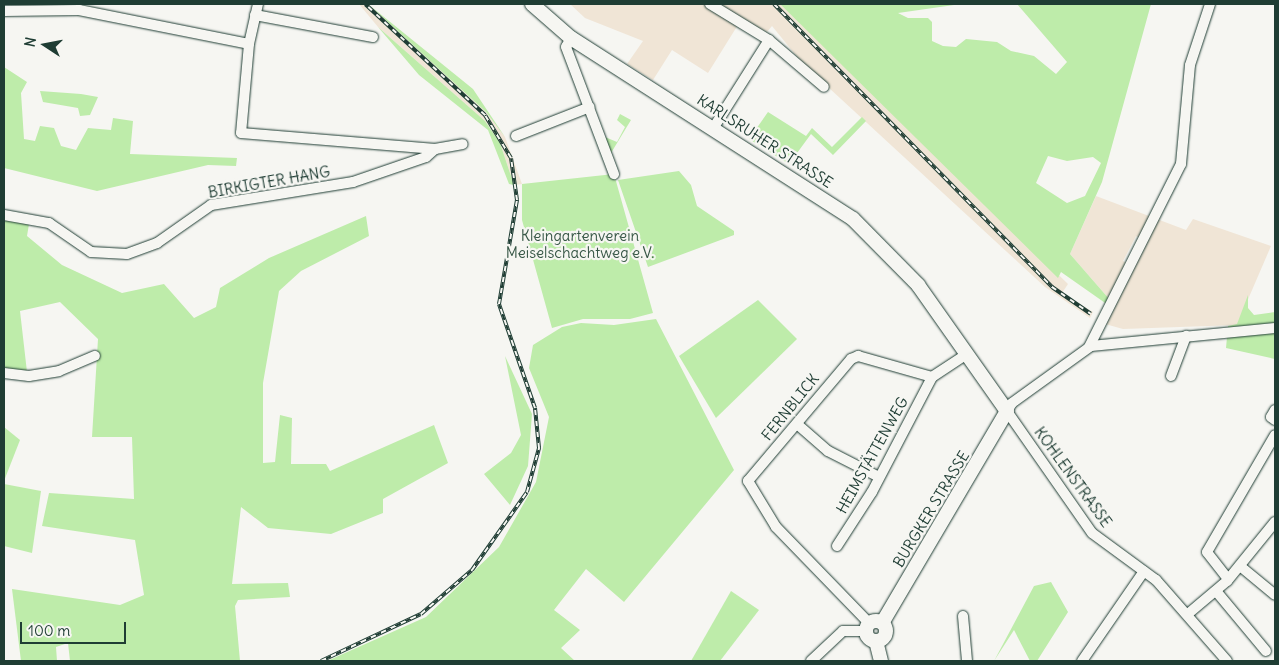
<!DOCTYPE html>
<meta charset="utf-8">
<style>
body{margin:0}
#map{position:relative;width:1279px;height:665px;overflow:hidden;background:#f6f6f2;font-family:Delius,sans-serif}
div>[style]{position:absolute}
.built>*{inset:0;background:#f0e5d6}
.green>*{inset:0;background:#beecaa}
.roads{filter:drop-shadow(0 0 1px #1f3d34) drop-shadow(0 0 1px #1f3d34)}
.minor>*{height:10px;margin:-5px;padding:0 5px;transform-origin:5px;border-radius:5px;background:#f6f6f2}
.major>*{height:14px;margin:-7px;padding:0 7px;transform-origin:7px;border-radius:7px;background:#f6f6f2}
.major>.ring{margin:-7px;padding:0;box-sizing:content-box;background:none;border:14px solid #f6f6f2;border-radius:50%}
.rail>*{height:4px;margin-top:-2px;transform-origin:0;background:repeating-linear-gradient(90deg,#f6f6f2 0 5.5px,#1f3d34 0 11px);box-sizing:border-box;border-block:1px solid #1f3d34}
span{translate:-50% -50%;white-space:nowrap;text-align:center;line-height:1.15;-webkit-text-stroke:4.5px #f6f6f2;paint-order:stroke}
.street-label{font-size:15px;color:#1f3d34}
.park-label{font-size:15px;color:#375746}
.frame{position:absolute;inset:0;border:5px solid #1f3d34;pointer-events:none}
.north{position:absolute;left:20px;top:20px;width:50px;height:50px;-webkit-text-stroke:4px #f6f6f2;paint-order:stroke;rotate:281deg;font-size:14px;font-weight:700;line-height:20px;text-align:center;color:#1f3d34}
.north::after{content:'';display:block;margin:auto;width:18px;height:22px;background:#1f3d34;clip-path:polygon(50% 0,100% 100%,50% 72%,0 100%)}
.scale{position:absolute;left:20px;top:622px;width:106px;height:22px;box-sizing:border-box;border:2px solid #1f3d34;border-top:0;padding-left:6px;font-size:15px;line-height:18px;white-space:nowrap;color:#1f3d34;-webkit-text-stroke:4px #f6f6f2;paint-order:stroke}
</style>
<div id="map">
<div class="built">
<i style="clip-path:polygon(359px 4px,368px 4px,486px 112px,505px 137px,522px 184px,514px 185px,500px 143px,485px 121px,378px 27px)"></i>
<i style="clip-path:polygon(570px 4px,780px 4px,1068px 284px,1062px 293px,1093px 312px,1090px 318px,1045px 287px,803px 64px,772px 26px,767px 32px,741px 20px,708px 73px,672px 50px,653px 80px,627px 64px,643px 41px,585px 18px)"></i>
<i style="clip-path:polygon(evenodd,1096px 196px,1186px 230px,1193px 219px,1271px 246px,1237px 325px,1123px 329px,1098px 322px,1110px 300px,1070px 254px,1096px 196px,1136px 236px,1141px 239px,1129px 264px,1123px 261px,1136px 236px)"></i>
</div>
<div class="green">
<i style="clip-path:polygon(368px 4px,473px 89px,505px 137px,486px 112px)"></i>
<i style="clip-path:polygon(evenodd,780px 4px,961px 4px,898px 13px,908px 18px,928px 18px,932px 22px,932px 41px,943px 46px,956px 47px,966px 39px,997px 42px,1011px 51px,1034px 56px,1056px 74px,1067px 62px,1017px 4px,1151px 4px,1102px 182px,1070px 254px,1110px 300px,1108px 305px,1061px 272px,1058px 278px,780px 4px,1048px 156px,1067px 161px,1093px 157px,1101px 163px,1085px 196px,1067px 203px,1036px 183px,1048px 156px)"></i>
<i style="clip-path:polygon(378px 27px,485px 121px,500px 143px,514px 185px,509px 184px,488px 130px,419px 75px)"></i>
<i style="clip-path:polygon(4px 67px,27px 82px,21px 93px,24px 139px,35px 141px,40px 126px,54px 128px,61px 146px,76px 150px,88px 128px,111px 130px,113px 118px,133px 121px,130px 154px,237px 158px,236px 166px,208px 165px,97px 191px,4px 168px)"></i>
<i style="clip-path:polygon(40px 91px,81px 94px,98px 97px,90px 115px,80px 116px,78px 108px,43px 102px)"></i>
<i style="clip-path:polygon(768px 112px,806px 136px,812px 128px,832px 147px,862px 117px,866px 121px,833px 155px,811px 134px,789px 164px,749px 139px)"></i>
<i style="clip-path:polygon(620px 114px,631px 120px,611px 153px,605px 137px,617px 142px,625px 127px,617px 120px)"></i>
<i style="clip-path:polygon(679px 171px,691px 185px,697px 206px,734px 231px,734px 235px,648px 267px,618px 180px)"></i>
<i style="clip-path:polygon(614px 174px,653px 313px,630px 319px,583px 319px,552px 328px,522px 220px,522px 184px)"></i>
<i style="clip-path:polygon(4px 215px,30px 218px,27px 236px,62px 265px,122px 293px,164px 284px,194px 318px,216px 307px,220px 288px,269px 258px,366px 216px,369px 236px,301px 271px,279px 291px,263px 383px,263px 463px,275px 462px,280px 415px,292px 418px,291px 464px,326px 464px,330px 471px,434px 425px,448px 463px,383px 499px,383px 513px,331px 534px,268px 528px,241px 507px,232px 584px,288px 583px,290px 597px,238px 600px,235px 606px,240px 661px,70px 661px,68px 643px,56px 647px,57px 661px,21px 661px,12px 589px,120px 605px,144px 595px,135px 540px,42px 526px,49px 493px,134px 499px,132px 437px,92px 437px,98px 339px,60px 302px,20px 311px,27px 372px,4px 369px)"></i>
<i style="clip-path:polygon(1248px 295px,1248px 308px,1254px 315px,1275px 312px,1275px 359px,1226px 348px,1228px 326px,1237px 324px)"></i>
<i style="clip-path:polygon(758px 300px,797px 339px,716px 418px,679px 356px)"></i>
<i style="clip-path:polygon(656px 319px,734px 470px,624px 602px,586px 569px,554px 610px,580px 630px,561px 648px,575px 661px,327px 661px,426px 617px,499px 547px,536px 482px,549px 417px,529px 368px,533px 345px,562px 327px,581px 323px,614px 325px)"></i>
<i style="clip-path:polygon(505px 356px,532px 414px,528px 466px,510px 505px,484px 474px,511px 453px,521px 435px)"></i>
<i style="clip-path:polygon(4px 427px,20px 440px,4px 481px)"></i>
<i style="clip-path:polygon(4px 484px,41px 491px,32px 553px,4px 546px)"></i>
<i style="clip-path:polygon(1051px 582px,1068px 612px,1037px 661px,1030px 661px,1014px 630px,994px 661px,1034px 586px)"></i>
<i style="clip-path:polygon(731px 591px,759px 610px,720px 661px,691px 661px)"></i>
</div>
<div class="roads">
<div class="minor">
<i style="left:258px;top:4px;width:41px;rotate:102.7deg"></i>
<i style="left:249px;top:44px;width:89px;rotate:95.1deg"></i>
<i style="left:241px;top:133px;width:195px;rotate:4.7deg"></i>
<i style="left:435px;top:149px;width:28px;rotate:-10deg"></i>
<i style="left:710px;top:4px;width:69px;rotate:31.4deg"></i>
<i style="left:769px;top:40px;width:72px;rotate:40.5deg"></i>
<i style="left:4px;top:11px;width:75px;rotate:-0.8deg"></i>
<i style="left:79px;top:10px;width:173px;rotate:11.3deg"></i>
<i style="left:255px;top:15px;width:120px;rotate:10.6deg"></i>
<i style="left:571px;top:38px;width:10px;rotate:119deg"></i>
<i style="left:566px;top:47px;width:136px;rotate:69.3deg"></i>
<i style="left:714px;top:127px;width:103px;rotate:-57.7deg"></i>
<i style="left:516px;top:136px;width:79px;rotate:-21.4deg"></i>
<i style="left:4px;top:215px;width:46px;rotate:10.1deg"></i>
<i style="left:49px;top:223px;width:51px;rotate:34.6deg"></i>
<i style="left:91px;top:252px;width:36px;rotate:3deg"></i>
<i style="left:127px;top:254px;width:32px;rotate:-20deg"></i>
<i style="left:157px;top:243px;width:66px;rotate:-35.1deg"></i>
<i style="left:211px;top:205px;width:144px;rotate:-9.2deg"></i>
<i style="left:353px;top:182px;width:77px;rotate:-18.9deg"></i>
<i style="left:426px;top:157px;width:12px;rotate:-42deg"></i>
<i style="left:1089px;top:347px;width:205px;rotate:-63.3deg"></i>
<i style="left:1181px;top:164px;width:99px;rotate:-84.8deg"></i>
<i style="left:1190px;top:65px;width:64px;rotate:-71.8deg"></i>
<i style="left:4px;top:373px;width:25px;rotate:7deg"></i>
<i style="left:29px;top:376px;width:30px;rotate:-9deg"></i>
<i style="left:59px;top:371px;width:39px;rotate:-23deg"></i>
<i style="left:1171px;top:376px;width:43px;rotate:-69.4deg"></i>
<i style="left:1275px;top:410px;width:8px;rotate:120deg"></i>
<i style="left:1271px;top:417px;width:5px;rotate:37deg"></i>
<i style="left:797px;top:424px;width:41px;rotate:41.1deg"></i>
<i style="left:828px;top:451px;width:57px;rotate:27deg"></i>
<i style="left:837px;top:546px;width:64px;rotate:-57.1deg"></i>
<i style="left:872px;top:492px;width:130px;rotate:-62.4deg"></i>
<i style="left:1240px;top:566px;width:45px;rotate:39.6deg"></i>
<i style="left:1228px;top:579px;width:34px;rotate:-128deg"></i>
<i style="left:1207px;top:552px;width:135px;rotate:-59.8deg"></i>
<i style="left:1216px;top:591px;width:78px;rotate:50.2deg"></i>
<i style="left:1189px;top:613px;width:50px;rotate:-40.1deg"></i>
<i style="left:1227px;top:581px;width:76px;rotate:-50.9deg"></i>
<i style="left:963px;top:616px;width:45px;rotate:84.9deg"></i>
<i style="left:869px;top:623px;width:134px;rotate:-134.1deg"></i>
<i style="left:776px;top:527px;width:54px;rotate:-121.3deg"></i>
<i style="left:748px;top:481px;width:160px;rotate:-49.8deg"></i>
<i style="left:851px;top:359px;width:8px;rotate:-23deg"></i>
<i style="left:858px;top:356px;width:77px;rotate:15.8deg"></i>
<i style="left:932px;top:377px;width:42px;rotate:-33.3deg"></i>
<i style="left:811px;top:661px;width:44px;rotate:-43.2deg"></i>
<i style="left:843px;top:631px;width:22px"></i>
<i style="left:1082px;top:661px;width:109px;rotate:-55.4deg"></i>
<i style="left:1227px;top:661px;width:108px;rotate:-131.2deg"></i>
<i style="left:1156px;top:580px;width:79px;rotate:-143.7deg"></i>
<i style="left:1092px;top:533px;width:149px;rotate:-124.9deg"></i>
<i style="left:1007px;top:411px;width:9px;rotate:-58deg"></i>
<i style="left:1012px;top:403px;width:97px;rotate:-35.8deg"></i>
<i style="left:1091px;top:346px;width:185px;rotate:-5.6deg"></i>
</div>
<div class="major">
<i style="left:532px;top:4px;width:52px;rotate:41.1deg"></i>
<i style="left:571px;top:38px;width:335px;rotate:32.7deg"></i>
<i style="left:853px;top:219px;width:93px;rotate:45.4deg"></i>
<i style="left:918px;top:285px;width:154px;rotate:54.8deg"></i>
<i style="left:1007px;top:411px;width:246px;rotate:120.5deg"></i>
<i class="ring" style="left:866px;top:621px;width:6px;height:6px"></i>
<i style="left:876px;top:641px;width:21px;rotate:76deg"></i>
</div>
</div>
<div class="rail">
<i style="left:774px;top:4px;width:397px;rotate:45.5deg"></i>
<i style="left:1052px;top:287px;width:47px;rotate:34.7deg"></i>
<i style="left:321px;top:661px;width:110px;rotate:-25.2deg"></i>
<i style="left:421px;top:614px;width:67px;rotate:-40.8deg"></i>
<i style="left:472px;top:570px;width:95px;rotate:-54.8deg"></i>
<i style="left:527px;top:492px;width:46px;rotate:-74.7deg"></i>
<i style="left:539px;top:448px;width:40px;rotate:-95.7deg"></i>
<i style="left:535px;top:408px;width:110px;rotate:-109.1deg"></i>
<i style="left:499px;top:304px;width:106px;rotate:-80.2deg"></i>
<i style="left:517px;top:200px;width:42px;rotate:-98.1deg"></i>
<i style="left:511px;top:158px;width:50px;rotate:-121.2deg"></i>
<i style="left:485px;top:115px;width:163px;rotate:-137.2deg"></i>
</div>
<div class="street-label">
<span style="left:765px;top:141px;rotate:33deg">KARLSRUHER STRASSE</span>
<span style="left:269px;top:182px;rotate:-10deg">BIRKIGTER HANG</span>
<span style="left:790px;top:407px;rotate:-51deg">FERNBLICK</span>
<span style="left:872px;top:455px;rotate:-61deg">HEIMSTÄTTENWEG</span>
<span style="left:1073px;top:477px;rotate:54deg">KOHLENSTRASSE</span>
<span style="left:931px;top:509px;rotate:-59deg">BURGKER STRASSE</span>
</div>
<div class="park-label">
<span style="left:580px;top:244px">Kleingartenverein<br>Meiselschachtweg e.V.</span>
</div>
<div class="frame"></div>
<div class="north">N</div>
<div class="scale">100 m</div>
</div>
